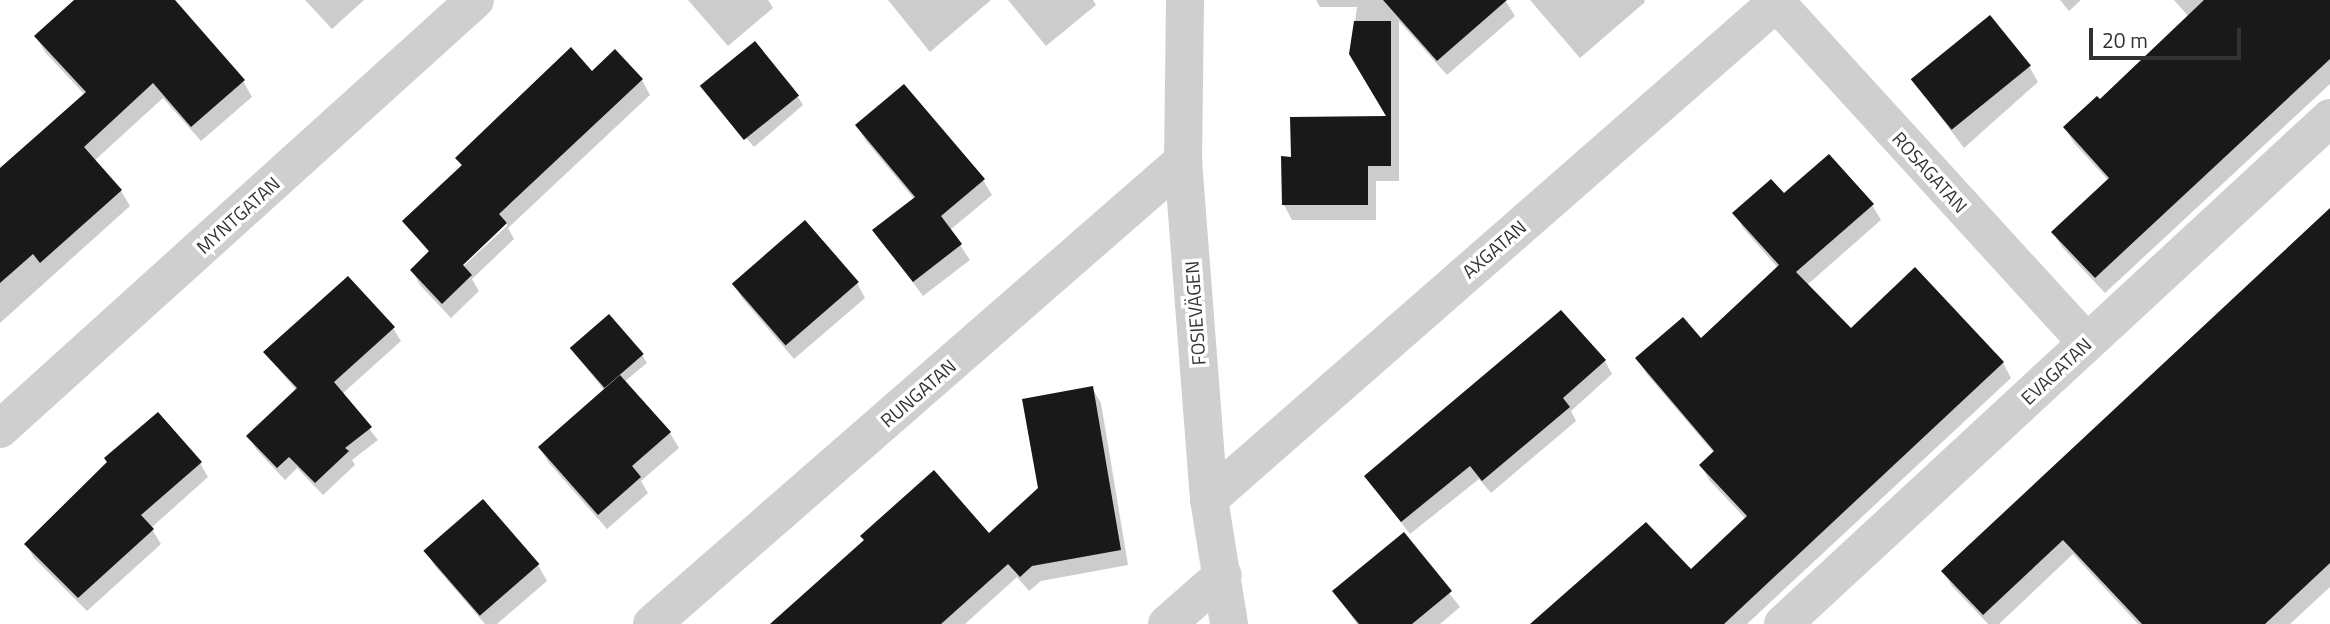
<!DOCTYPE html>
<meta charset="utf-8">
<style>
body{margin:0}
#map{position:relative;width:2330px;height:624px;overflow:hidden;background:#fff;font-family:"Titillium Web",sans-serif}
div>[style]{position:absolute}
.shadow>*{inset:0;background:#0003}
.building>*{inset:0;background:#191919;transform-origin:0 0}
.minor>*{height:38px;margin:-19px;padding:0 19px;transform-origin:19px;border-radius:19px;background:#cfcfcf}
span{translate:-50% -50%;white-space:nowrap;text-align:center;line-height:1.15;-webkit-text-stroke:7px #fff;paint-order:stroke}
.street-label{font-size:19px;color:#323232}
.scale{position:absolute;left:2089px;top:28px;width:152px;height:32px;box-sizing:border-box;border:4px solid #323232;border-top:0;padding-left:9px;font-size:21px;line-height:24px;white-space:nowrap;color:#323232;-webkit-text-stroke:5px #fff;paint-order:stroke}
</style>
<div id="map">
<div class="shadow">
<i style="clip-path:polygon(76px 0,160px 0,243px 81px,252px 97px,201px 141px,163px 98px,94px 161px,121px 191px,130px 206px,0 323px,0 171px,85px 95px,45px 52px,36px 37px)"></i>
<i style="clip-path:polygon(305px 0,364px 0,332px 29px)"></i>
<i style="clip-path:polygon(688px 0,768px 0,773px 8px,728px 46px)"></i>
<i style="clip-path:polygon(888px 0,991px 0,930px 52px)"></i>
<i style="clip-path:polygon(1008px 0,1093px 0,1096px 5px,1046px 46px)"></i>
<i style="clip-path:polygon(1316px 0,1505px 0,1515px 16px,1447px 75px,1399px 21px,1399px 181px,1376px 181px,1376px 220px,1292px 220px,1284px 205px,1389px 117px,1351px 54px,1357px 7px,1320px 7px)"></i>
<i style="clip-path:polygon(1530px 0,1644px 0,1645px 2px,1580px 58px)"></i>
<i style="clip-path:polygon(2060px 0,2081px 0,2069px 11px)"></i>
<i style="clip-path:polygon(2174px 0,2330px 0,2330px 84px,2105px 293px,2062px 247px,2053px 232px,2109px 181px,2074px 143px,2065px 128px,2100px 101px,2189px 17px)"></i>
<i style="clip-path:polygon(evenodd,615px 52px,642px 80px,650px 95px,508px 228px,514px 239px,472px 279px,479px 291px,451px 318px,420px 285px,412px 270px,429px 253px,405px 221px,462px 167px,457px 158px,592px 73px,615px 52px,507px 221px,507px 226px,457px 272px,455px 270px,507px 221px)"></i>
<i style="clip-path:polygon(2029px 66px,2038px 82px,1964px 148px,1913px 80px)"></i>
<i style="clip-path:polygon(705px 90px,798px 97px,803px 105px,754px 147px)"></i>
<i style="clip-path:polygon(857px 126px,983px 180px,992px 195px,950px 230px,970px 260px,923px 296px,874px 230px,915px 200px,866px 141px)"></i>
<i style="clip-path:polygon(1784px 195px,1872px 205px,1881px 220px,1807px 285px,1851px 330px,2003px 363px,2011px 378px,1747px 624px,1533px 624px,1691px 572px,1746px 519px,1710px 481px,1701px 466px,1714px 453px,1646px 373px,1637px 358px,1700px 341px,1778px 268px,1743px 228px,1735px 213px)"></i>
<i style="clip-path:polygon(2330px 210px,2330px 587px,2290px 624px,2138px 624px,2073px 554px,1999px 624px,1988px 624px,1952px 586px,1943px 571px)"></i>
<i style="clip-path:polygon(733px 282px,857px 283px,865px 298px,794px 359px,742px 298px)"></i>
<i style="clip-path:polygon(393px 328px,401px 341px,342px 394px,378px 440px,352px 460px,355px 465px,323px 495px,297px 468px,285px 480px,256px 449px,248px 436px,297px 391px,265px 353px)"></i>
<i style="clip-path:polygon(571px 349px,642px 355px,647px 363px,624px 382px,670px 433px,679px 448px,641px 481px,648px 493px,607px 529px,549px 463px,540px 448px,605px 391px)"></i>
<i style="clip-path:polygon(1605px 361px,1612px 374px,1571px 411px,1576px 421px,1491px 493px,1479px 479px,1410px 534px,1366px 477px)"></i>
<i style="clip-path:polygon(1092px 388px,1101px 403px,1128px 565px,1041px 581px,1029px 591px,1017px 577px,965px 624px,772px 624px,989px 535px,1040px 488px)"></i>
<i style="clip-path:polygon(200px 463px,208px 477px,151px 528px,161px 544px,87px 611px,34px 558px,26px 544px)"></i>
<i style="clip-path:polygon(1404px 535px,1460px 607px,1440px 624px,1357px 624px,1334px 592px)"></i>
<i style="clip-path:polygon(426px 551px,538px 565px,547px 581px,497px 624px,485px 624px,435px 566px)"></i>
</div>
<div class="building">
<i style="clip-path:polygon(74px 0,175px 0,245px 80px,191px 127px,153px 83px,84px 147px,122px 190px,40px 263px,33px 254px,0 283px,0 168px,86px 92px,34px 36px)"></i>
<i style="clip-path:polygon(1383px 0,1507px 0,1437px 61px)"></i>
<i style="clip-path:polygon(2204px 0,2330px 0,2330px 59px,2095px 278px,2051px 232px,2109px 178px,2063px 127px,2097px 96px,2100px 99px)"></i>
<i style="left:1990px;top:15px;width:65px;height:102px;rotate:51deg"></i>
<i style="clip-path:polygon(1354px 21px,1391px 21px,1391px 166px,1368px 166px,1368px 205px,1282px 205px,1281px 156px,1291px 157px,1290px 117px,1386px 116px,1349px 54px)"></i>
<i style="left:755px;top:41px;width:70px;height:71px;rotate:51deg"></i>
<i style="clip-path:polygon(571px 47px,592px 71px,615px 49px,643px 79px,499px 214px,507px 223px,463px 265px,472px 275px,442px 304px,410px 270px,429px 251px,402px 221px,462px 165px,455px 158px)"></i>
<i style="clip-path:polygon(904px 84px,985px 179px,941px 216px,962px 244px,913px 282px,872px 230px,915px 197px,855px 125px)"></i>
<i style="clip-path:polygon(1829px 154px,1874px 204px,1796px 272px,1851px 328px,1915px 267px,2004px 362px,1724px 624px,1530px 624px,1646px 522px,1691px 569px,1747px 516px,1699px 465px,1714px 451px,1635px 358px,1683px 317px,1701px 338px,1779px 265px,1732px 213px,1771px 179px,1784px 193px)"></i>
<i style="clip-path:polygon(2330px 208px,2330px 563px,2265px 624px,2142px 624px,2063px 540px,1983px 615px,1941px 571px)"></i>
<i style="left:805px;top:220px;width:82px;height:97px;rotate:49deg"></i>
<i style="clip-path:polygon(348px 276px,395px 327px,334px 382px,372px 427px,345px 448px,349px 451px,315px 483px,289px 457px,277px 468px,246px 436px,297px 388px,263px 352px)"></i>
<i style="clip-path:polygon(1561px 310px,1606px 360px,1563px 398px,1570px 407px,1482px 481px,1470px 466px,1401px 522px,1364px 476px)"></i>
<i style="left:609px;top:314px;width:53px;height:52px;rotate:49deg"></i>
<i style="clip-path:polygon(620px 375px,671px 432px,632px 466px,641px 477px,598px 515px,538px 447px)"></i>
<i style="clip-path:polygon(1093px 386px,1121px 550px,1032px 566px,1020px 577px,1008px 564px,941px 624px,770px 624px,864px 540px,860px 536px,934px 470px,989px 533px,1038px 488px,1022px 399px)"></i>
<i style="clip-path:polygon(158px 412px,202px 462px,141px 515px,154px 529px,78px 598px,24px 544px,107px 462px,104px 458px)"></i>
<i style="left:483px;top:499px;width:86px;height:79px;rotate:49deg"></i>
<i style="clip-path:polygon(1404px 532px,1452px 591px,1412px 624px,1359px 624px,1332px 591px)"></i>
</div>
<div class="minor">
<i style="left:1185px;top:0;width:161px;rotate:90.7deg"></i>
<i style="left:1183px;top:161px;width:339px;rotate:85.6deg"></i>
<i style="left:1209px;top:499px;width:127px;rotate:80.9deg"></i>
<i style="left:1774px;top:0;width:464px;rotate:47.6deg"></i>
<i style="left:0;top:429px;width:640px;rotate:-42.09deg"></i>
<i style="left:1209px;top:499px;width:758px;rotate:-41.2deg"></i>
<i style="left:652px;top:624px;width:705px;rotate:-41.09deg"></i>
<i style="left:1167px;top:624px;width:74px;rotate:-41.2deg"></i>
<i style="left:1783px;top:624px;width:745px;rotate:-42.77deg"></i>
</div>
<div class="street-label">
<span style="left:1930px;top:172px;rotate:48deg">ROSAGATAN</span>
<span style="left:238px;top:215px;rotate:-42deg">MYNTGATAN</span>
<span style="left:1494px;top:249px;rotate:-41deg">AXGATAN</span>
<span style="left:1195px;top:313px;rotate:-94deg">FOSIEVÄGEN</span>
<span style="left:2056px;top:371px;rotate:-43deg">EVAGATAN</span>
<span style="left:918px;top:393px;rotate:-41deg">RUNGATAN</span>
</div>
<div class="scale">20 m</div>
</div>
